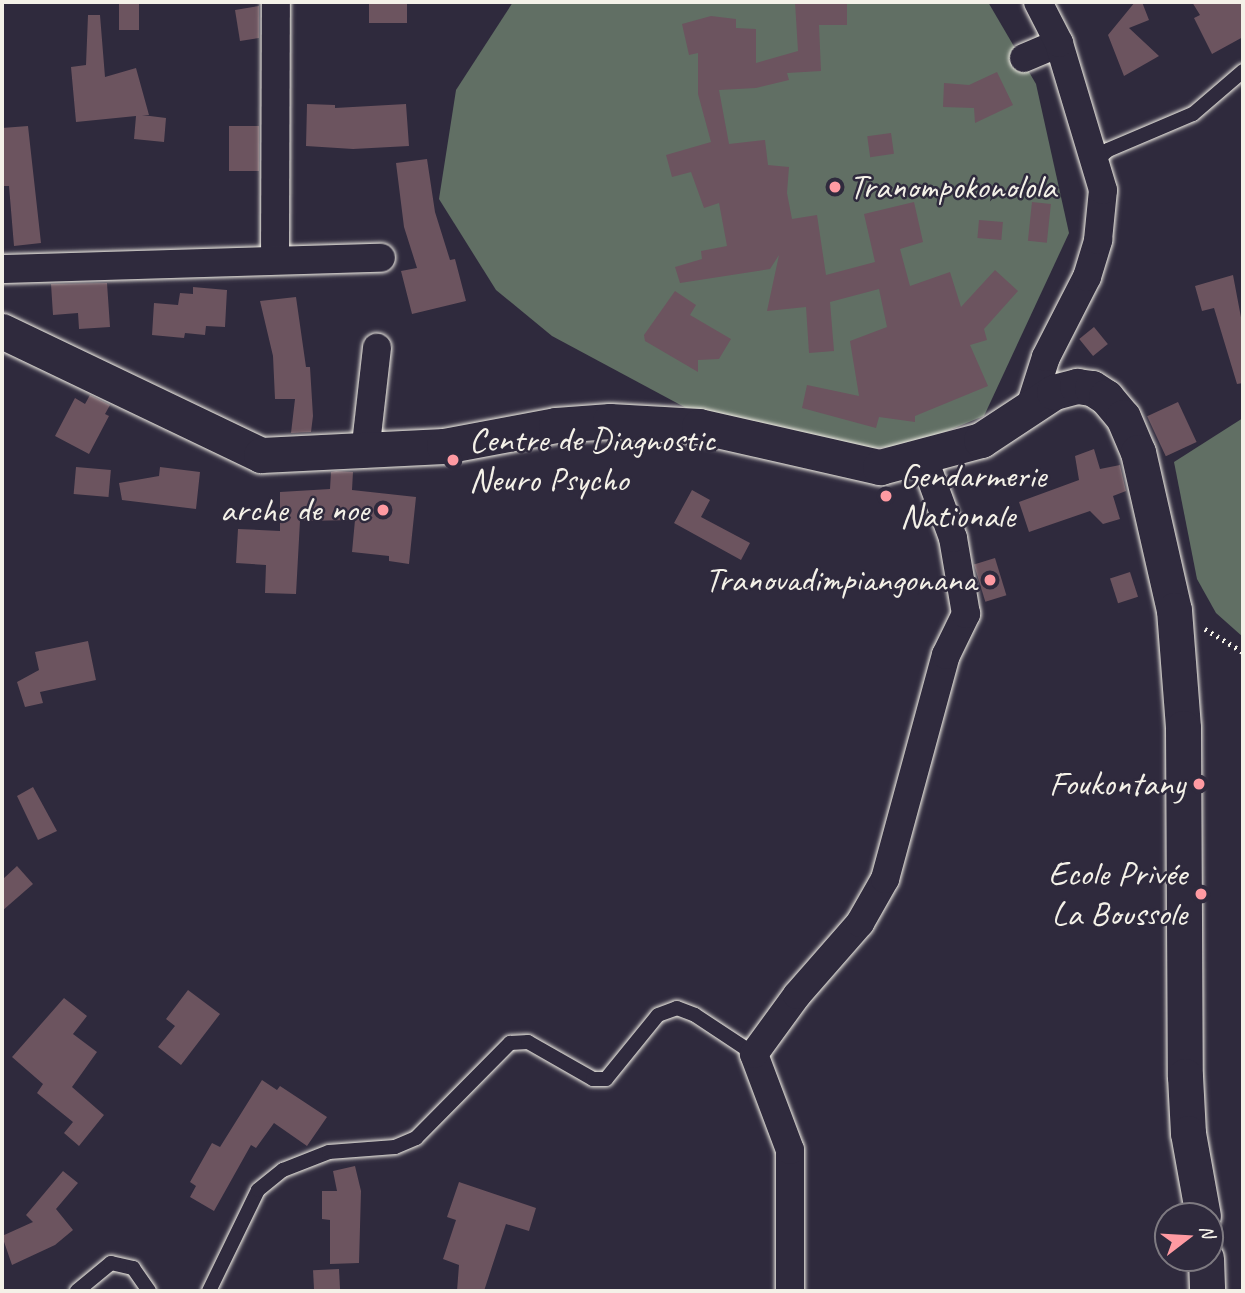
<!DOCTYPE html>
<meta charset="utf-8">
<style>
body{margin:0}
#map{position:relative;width:1245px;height:1293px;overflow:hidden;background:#2f2a3d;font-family:Caveat,sans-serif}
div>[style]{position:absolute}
.green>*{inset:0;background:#616f64}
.building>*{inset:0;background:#6c545f;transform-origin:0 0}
.path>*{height:4.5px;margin-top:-2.25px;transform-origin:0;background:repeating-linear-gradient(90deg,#f4f1e8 0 2px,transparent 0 7px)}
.roads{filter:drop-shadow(0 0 2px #f4f1e8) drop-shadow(0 0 2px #f4f1e8)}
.service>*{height:14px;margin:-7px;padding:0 7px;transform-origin:7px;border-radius:7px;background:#2f2a3d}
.minor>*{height:28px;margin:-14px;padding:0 14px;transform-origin:14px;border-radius:14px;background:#2f2a3d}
.tertiary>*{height:35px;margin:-17.5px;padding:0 17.5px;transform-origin:17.5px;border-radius:17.5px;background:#2f2a3d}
.dots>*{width:19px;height:19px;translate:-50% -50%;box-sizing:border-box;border:4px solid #2f2a3d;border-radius:50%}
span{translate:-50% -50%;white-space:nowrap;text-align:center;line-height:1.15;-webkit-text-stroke:5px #2f2a3d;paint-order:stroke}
.poi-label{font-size:35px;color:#f4f1e8}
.left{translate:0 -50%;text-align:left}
.right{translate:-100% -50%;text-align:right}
.frame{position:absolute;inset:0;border:4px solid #f4f1e8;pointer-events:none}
.north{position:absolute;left:1154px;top:1202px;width:70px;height:70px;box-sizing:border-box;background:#2f2a3d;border:2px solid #7e7a81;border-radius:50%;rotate:73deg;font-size:19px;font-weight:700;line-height:28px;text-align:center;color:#f4f1e8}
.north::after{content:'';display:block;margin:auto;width:24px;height:32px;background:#ff9aa2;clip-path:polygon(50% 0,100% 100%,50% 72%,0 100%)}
</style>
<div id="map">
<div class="green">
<i style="clip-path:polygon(513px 2px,988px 2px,1036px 84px,1069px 233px,984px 416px,910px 446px,819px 451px,716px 424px,552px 336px,496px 290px,439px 199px,456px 90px)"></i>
<i style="clip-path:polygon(1243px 418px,1243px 637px,1216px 613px,1197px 579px,1174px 462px)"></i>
</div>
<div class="building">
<i style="left:119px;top:2px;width:20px;height:28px"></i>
<i style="left:369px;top:2px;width:38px;height:21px"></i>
<i style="clip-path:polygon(795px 2px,847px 3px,847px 25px,819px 25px,821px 71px,787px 73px,789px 80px,756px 88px,719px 90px,729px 144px,765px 140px,768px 165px,789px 167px,787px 193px,792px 219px,817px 215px,826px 275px,875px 262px,864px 214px,914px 202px,923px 242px,900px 249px,910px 286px,950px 272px,961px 307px,995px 270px,1018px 291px,984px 329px,987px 340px,970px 345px,988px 386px,915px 416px,915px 422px,879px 417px,876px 428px,802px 408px,807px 385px,859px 396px,850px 341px,887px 327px,879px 289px,830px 302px,834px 351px,809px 353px,806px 307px,767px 311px,779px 255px,770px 269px,680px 283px,675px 267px,702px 259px,701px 251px,727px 246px,719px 203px,704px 208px,691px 172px,672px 177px,666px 155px,711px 142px,698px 94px,698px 53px,689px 55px,682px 24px,711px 16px,736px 19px,736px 28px,756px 29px,756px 63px,798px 51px)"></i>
<i style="clip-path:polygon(1135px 2px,1142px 2px,1149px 20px,1129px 28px,1159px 56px,1124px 76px,1108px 35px)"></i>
<i style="clip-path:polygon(1192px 2px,1243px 2px,1243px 37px,1212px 54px,1194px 18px,1200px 15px)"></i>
<i style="clip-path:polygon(259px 6px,259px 38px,240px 41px,235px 10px)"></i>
<i style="clip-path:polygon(88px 15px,100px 15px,105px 77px,136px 68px,149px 115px,142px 115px,166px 118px,164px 142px,134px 139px,136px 116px,76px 122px,71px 67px,86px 65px)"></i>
<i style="clip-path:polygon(997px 72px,1013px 105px,975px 123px,974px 108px,943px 107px,944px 83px,969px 85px)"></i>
<i style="clip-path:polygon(307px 104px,335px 105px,335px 108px,406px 104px,409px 146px,353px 149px,306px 146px)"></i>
<i style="clip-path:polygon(28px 126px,41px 243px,14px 246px,9px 186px,2px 186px,2px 128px)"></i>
<i style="left:259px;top:126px;width:45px;height:30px;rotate:90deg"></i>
<i style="left:891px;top:133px;width:21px;height:24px;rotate:82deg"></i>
<i style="clip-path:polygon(427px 159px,435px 212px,450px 260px,455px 259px,466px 301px,412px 314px,401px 271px,417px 268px,404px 227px,396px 163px)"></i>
<i style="left:1032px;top:202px;width:19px;height:39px;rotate:6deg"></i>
<i style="left:979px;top:220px;width:24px;height:18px;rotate:5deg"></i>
<i style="clip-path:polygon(1233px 275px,1243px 328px,1243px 383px,1237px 384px,1214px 308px,1202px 311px,1195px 286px)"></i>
<i style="clip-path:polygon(107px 283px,110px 327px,79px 329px,78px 313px,53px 315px,51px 284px)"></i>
<i style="clip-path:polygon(193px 287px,227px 290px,225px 327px,206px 326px,205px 335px,185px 333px,184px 338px,152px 335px,154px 303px,178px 305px,180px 293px,193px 294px)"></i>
<i style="clip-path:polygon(675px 291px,696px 305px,690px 315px,731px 339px,719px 359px,698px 360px,698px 372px,645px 341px,644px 335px)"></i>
<i style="clip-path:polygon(296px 297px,306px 367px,310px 367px,313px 416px,311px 432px,291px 433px,295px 399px,275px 399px,273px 356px,260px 301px)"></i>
<i style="left:1094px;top:327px;width:22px;height:19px;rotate:51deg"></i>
<i style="clip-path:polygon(90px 395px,110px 405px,105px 414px,109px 416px,89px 454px,55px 436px,75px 398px,85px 404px)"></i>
<i style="left:1178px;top:402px;width:44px;height:34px;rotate:65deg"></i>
<i style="clip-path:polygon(1094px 449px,1100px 469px,1120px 465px,1126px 491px,1113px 496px,1120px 519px,1103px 524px,1090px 511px,1029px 532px,1019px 502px,1079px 480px,1075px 456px)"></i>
<i style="left:76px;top:467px;width:35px;height:27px;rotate:5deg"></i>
<i style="clip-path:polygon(160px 467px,200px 472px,196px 509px,122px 500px,119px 483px,159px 476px)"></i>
<i style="clip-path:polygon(336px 471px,353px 472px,352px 490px,416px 497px,409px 564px,389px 561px,389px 556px,352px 552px,355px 520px,300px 521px,296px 594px,265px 593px,266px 565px,236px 563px,238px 529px,280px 531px,280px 492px,330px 489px,331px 472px)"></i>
<i style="clip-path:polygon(692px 490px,710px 500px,701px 517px,750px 543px,741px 560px,674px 523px)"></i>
<i style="left:995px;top:558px;width:39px;height:22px;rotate:73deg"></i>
<i style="left:1130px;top:572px;width:26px;height:21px;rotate:72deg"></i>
<i style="clip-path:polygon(88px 641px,96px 680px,40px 692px,43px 703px,25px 707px,17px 682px,39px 670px,35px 652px)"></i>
<i style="clip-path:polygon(33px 787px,57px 831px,38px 840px,17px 796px)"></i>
<i style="clip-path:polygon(17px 866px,33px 884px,2px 911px,2px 880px)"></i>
<i style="clip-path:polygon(188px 990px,220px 1014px,181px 1065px,158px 1047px,175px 1026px,166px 1019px)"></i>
<i style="clip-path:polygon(64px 998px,87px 1016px,73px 1034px,97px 1052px,72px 1087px,104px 1115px,79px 1146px,64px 1133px,73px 1122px,37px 1093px,43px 1084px,12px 1057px)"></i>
<i style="clip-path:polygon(262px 1080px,277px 1090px,280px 1086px,327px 1117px,307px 1146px,274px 1123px,256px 1148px,251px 1145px,214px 1211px,190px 1197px,196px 1186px,190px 1182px,212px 1143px,220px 1147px)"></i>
<i style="clip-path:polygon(355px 1166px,361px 1191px,359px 1263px,330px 1264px,330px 1220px,322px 1219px,322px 1191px,337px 1191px,333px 1171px)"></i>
<i style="clip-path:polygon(63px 1171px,78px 1183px,56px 1209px,73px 1230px,55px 1245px,12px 1265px,2px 1236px,33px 1222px,26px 1215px)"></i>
<i style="clip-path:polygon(459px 1182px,536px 1208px,529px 1231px,506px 1224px,484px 1291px,457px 1291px,459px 1265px,443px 1259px,456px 1220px,447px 1217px)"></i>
<i style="left:339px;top:1269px;width:22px;height:26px;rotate:87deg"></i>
</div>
<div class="path">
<i style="left:1205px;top:629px;width:44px;rotate:31.2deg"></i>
</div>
<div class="roads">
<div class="service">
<i style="left:1098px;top:159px;width:13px;rotate:-42deg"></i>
<i style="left:1108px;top:150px;width:92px;rotate:-23deg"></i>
<i style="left:1193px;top:114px;width:66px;rotate:-40.7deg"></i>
<i style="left:77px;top:1291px;width:44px;rotate:-39.5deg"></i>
<i style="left:111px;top:1263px;width:23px;rotate:13deg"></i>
<i style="left:133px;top:1268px;width:28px;rotate:55deg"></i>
<i style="left:209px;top:1291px;width:112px;rotate:-64.1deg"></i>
<i style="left:258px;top:1190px;width:32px;rotate:-39deg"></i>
<i style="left:283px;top:1170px;width:49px;rotate:-21.4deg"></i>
<i style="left:329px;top:1152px;width:66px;rotate:-4.3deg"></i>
<i style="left:395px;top:1147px;width:23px;rotate:-23deg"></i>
<i style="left:416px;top:1138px;width:134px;rotate:-45.3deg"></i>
<i style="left:510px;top:1043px;width:18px;rotate:-3deg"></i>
<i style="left:528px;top:1042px;width:75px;rotate:29.6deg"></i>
<i style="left:593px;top:1079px;width:13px"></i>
<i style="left:606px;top:1079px;width:82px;rotate:-50.9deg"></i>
<i style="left:658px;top:1015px;width:20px;rotate:-20deg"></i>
<i style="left:677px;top:1008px;width:19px;rotate:21deg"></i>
<i style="left:695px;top:1015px;width:71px;rotate:33.5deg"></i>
</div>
<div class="minor">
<i style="left:1024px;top:58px;width:38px;rotate:-23deg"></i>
<i style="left:275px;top:259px;width:257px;rotate:-89.8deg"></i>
<i style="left:2px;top:269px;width:379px;rotate:-1.7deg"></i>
<i style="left:1030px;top:407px;width:52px;rotate:-72.3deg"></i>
<i style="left:1046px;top:357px;width:90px;rotate:-62.9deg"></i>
<i style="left:1087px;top:277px;width:39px;rotate:-73deg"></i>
<i style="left:1098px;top:240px;width:50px;rotate:-84.3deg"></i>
<i style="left:1103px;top:190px;width:153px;rotate:-106.7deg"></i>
<i style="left:1059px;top:43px;width:46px;rotate:-117.1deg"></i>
<i style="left:365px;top:453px;width:106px;rotate:-83.5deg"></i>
<i style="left:790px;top:1291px;width:141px;rotate:-90deg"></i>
<i style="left:790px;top:1150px;width:103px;rotate:-110.6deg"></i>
<i style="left:754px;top:1054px;width:73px;rotate:-53.9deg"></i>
<i style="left:797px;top:995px;width:96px;rotate:-48.8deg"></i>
<i style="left:860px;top:923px;width:51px;rotate:-60.4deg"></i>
<i style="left:885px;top:879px;width:232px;rotate:-74.8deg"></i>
<i style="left:946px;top:655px;width:46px;rotate:-64deg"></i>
<i style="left:966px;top:614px;width:77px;rotate:-99.7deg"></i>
<i style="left:953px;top:538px;width:84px;rotate:-110.2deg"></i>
</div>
<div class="tertiary">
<i style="left:2px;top:331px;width:287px;rotate:25.6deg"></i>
<i style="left:261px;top:455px;width:183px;rotate:-2.8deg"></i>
<i style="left:444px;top:446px;width:114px;rotate:-10.6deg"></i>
<i style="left:556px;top:425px;width:54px;rotate:-4.2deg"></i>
<i style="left:610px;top:421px;width:89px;rotate:3.2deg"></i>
<i style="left:699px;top:426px;width:186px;rotate:12.8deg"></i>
<i style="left:880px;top:467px;width:105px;rotate:-15deg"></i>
<i style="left:981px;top:440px;width:87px;rotate:-33.3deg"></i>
<i style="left:1054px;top:392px;width:24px;rotate:-15deg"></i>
<i style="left:1077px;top:386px;width:15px;rotate:8deg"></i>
<i style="left:1092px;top:388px;width:17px;rotate:33deg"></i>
<i style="left:1106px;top:397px;width:26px;rotate:50deg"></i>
<i style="left:1123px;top:417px;width:38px;rotate:67deg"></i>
<i style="left:1138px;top:452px;width:162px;rotate:77.2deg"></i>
<i style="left:1174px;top:610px;width:118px;rotate:85.6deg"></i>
<i style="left:1183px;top:728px;width:348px;rotate:89.7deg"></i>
<i style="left:1185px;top:1076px;width:57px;rotate:87deg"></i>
<i style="left:1188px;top:1133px;width:84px;rotate:79.8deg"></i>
<i style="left:1206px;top:1258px;width:33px;rotate:88deg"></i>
</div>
</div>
<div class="dots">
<i style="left:835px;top:187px;background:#ff9aa2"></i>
<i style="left:453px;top:460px;background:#ff9aa2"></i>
<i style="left:886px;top:496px;background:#ff9aa2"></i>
<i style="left:383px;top:510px;background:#ff9aa2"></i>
<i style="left:990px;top:580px;background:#ff9aa2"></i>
<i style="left:1199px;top:784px;background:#ff9aa2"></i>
<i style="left:1201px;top:894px;background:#ff9aa2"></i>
</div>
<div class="poi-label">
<span class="left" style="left:849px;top:187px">Tranompokonolola</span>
<span class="left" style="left:469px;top:460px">Centre de Diagnostic<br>Neuro Psycho</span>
<span class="left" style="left:900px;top:496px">Gendarmerie<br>Nationale</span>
<span class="right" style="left:369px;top:510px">arche de noe</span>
<span class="right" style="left:976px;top:580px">Tranovadimpiangonana</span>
<span class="right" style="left:1185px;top:784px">Foukontany</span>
<span class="right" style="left:1187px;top:894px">Ecole Privée<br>La Boussole</span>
</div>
<div class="frame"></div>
<div class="north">N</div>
</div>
